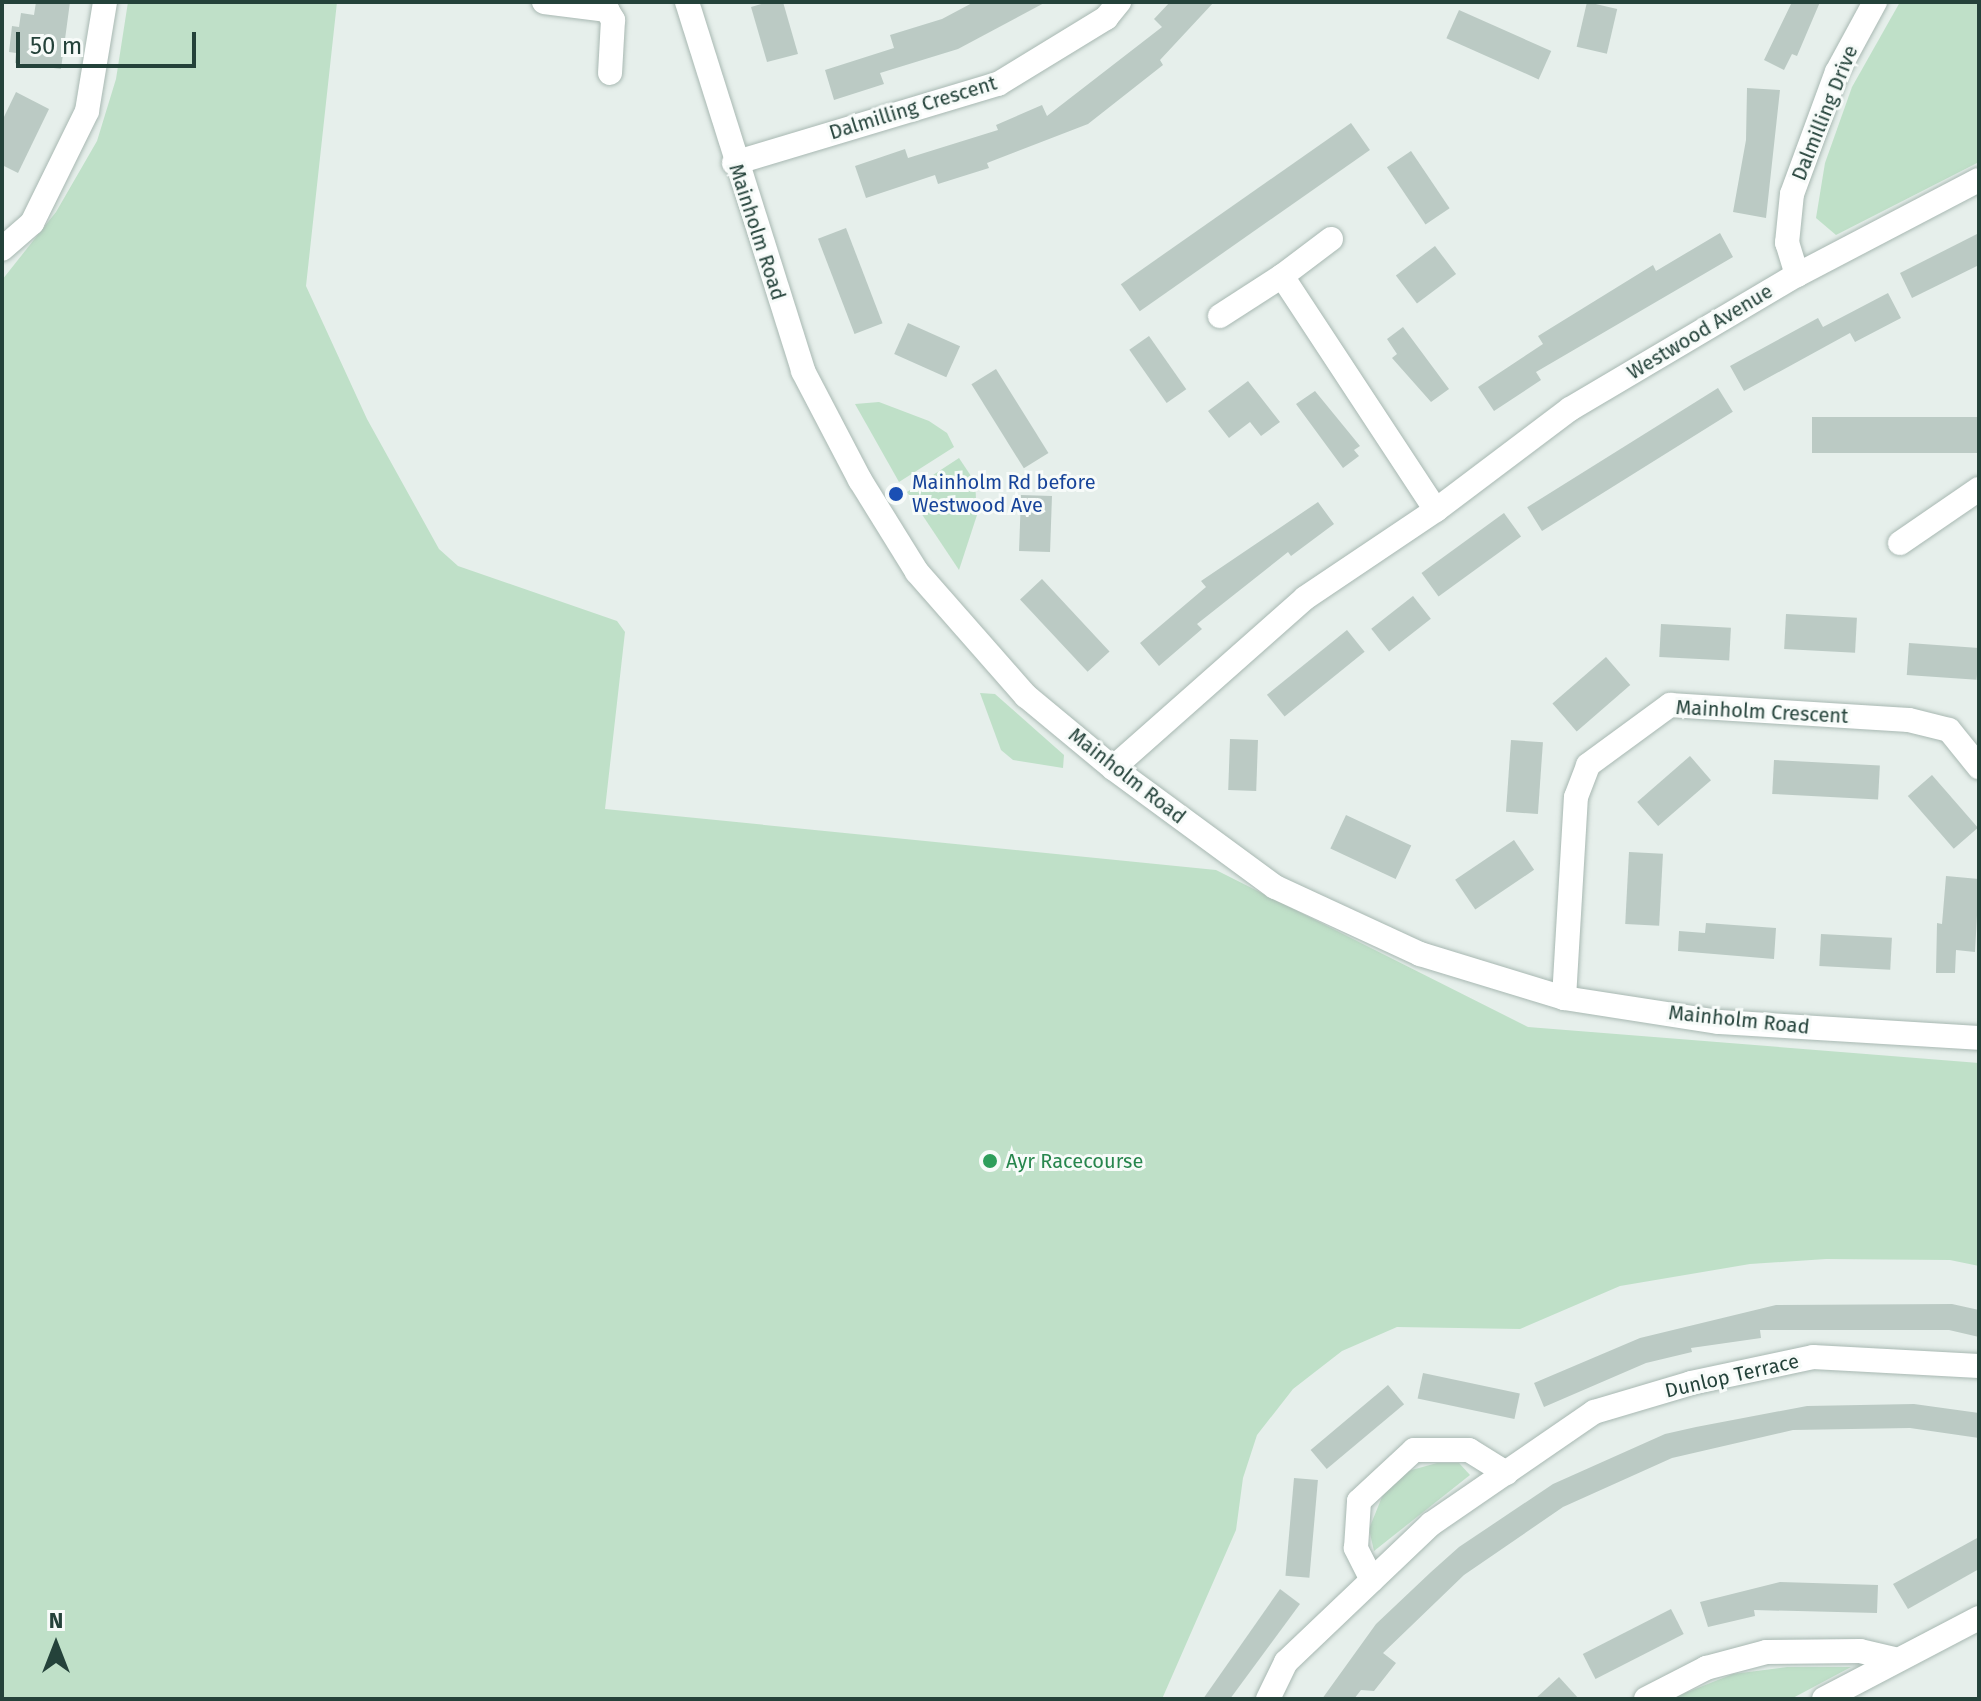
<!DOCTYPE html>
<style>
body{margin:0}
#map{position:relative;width:1981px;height:1701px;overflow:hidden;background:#e6efeb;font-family:"Fira Sans",sans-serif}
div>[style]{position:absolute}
.green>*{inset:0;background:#bfe0c8}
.building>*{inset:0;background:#bbcac4;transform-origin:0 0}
.roads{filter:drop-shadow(0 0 2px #a8b8b2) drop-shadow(0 0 2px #a8b8b2)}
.minor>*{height:24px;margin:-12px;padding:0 12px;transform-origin:12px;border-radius:12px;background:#fff}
.dots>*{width:22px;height:22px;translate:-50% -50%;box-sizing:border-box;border:4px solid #f7fbf9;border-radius:50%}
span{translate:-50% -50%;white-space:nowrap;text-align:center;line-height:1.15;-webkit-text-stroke:6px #f7fbf9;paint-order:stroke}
.street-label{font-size:20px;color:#24423a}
.transit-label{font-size:20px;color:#164399}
.left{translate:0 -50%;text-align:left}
.leisure-label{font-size:20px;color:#27864d}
.frame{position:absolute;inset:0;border:4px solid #24423a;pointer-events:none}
.north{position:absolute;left:16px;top:1605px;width:80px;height:80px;-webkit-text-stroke:6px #f7fbf9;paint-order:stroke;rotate:0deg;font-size:22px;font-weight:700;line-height:32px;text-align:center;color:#24423a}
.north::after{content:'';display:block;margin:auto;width:28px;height:36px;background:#24423a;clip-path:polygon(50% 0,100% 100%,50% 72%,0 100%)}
.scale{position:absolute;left:16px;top:32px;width:180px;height:36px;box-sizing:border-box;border:4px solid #24423a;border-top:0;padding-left:10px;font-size:24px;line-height:28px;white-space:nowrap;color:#24423a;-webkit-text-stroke:6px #f7fbf9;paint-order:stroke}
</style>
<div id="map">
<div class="green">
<i style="clip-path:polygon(128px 2px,337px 2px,306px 286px,367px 419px,439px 549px,458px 566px,617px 621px,625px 632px,605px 809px,1216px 870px,1528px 1027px,1979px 1063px,1979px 1266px,1950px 1260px,1826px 1259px,1750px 1264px,1620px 1286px,1520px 1329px,1397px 1327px,1342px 1351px,1293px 1389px,1257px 1435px,1243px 1478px,1236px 1530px,1162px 1699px,2px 1699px,2px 280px,56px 212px,97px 141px,116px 79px)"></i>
<i style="clip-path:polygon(1900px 2px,1979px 2px,1979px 162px,1836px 235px,1816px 218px,1825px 163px,1852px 87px)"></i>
<i style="clip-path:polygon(879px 402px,929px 421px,947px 433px,954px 447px,899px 482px,855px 404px)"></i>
<i style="clip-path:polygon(959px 458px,975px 482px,977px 515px,959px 570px,907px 492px)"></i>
<i style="clip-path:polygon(980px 693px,995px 694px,1064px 755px,1063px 768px,1013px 760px,1001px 750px)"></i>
<i style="clip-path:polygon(1437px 1463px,1459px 1463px,1470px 1475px,1374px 1551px,1369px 1529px,1386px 1487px,1408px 1471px)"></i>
<i style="clip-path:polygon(1787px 1667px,1851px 1667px,1791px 1699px,1670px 1699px,1733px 1674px)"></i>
</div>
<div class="building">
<i style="clip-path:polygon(36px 2px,70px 2px,61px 69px,15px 63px,16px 53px,9px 52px,12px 26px,19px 27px,21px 13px,34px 15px)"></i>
<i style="clip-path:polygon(768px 2px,783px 2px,798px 54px,767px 62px,751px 7px)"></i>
<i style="clip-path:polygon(974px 2px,1046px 2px,958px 49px,880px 73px,884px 84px,834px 100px,825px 70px,894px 48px,890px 35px,942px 19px)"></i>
<i style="clip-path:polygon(1170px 2px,1214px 2px,1160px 60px,1163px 65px,1088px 124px,987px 163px,989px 168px,938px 184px,935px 175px,866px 198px,855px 166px,905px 149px,908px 158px,998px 130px,996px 125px,1042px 105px,1047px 116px,1162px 27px,1154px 19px)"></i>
<i style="left:1587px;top:2px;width:31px;height:46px;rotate:13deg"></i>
<i style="clip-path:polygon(1792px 2px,1820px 2px,1797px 56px,1792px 54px,1784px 70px,1764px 60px)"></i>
<i style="left:1459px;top:10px;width:101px;height:31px;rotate:24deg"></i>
<i style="clip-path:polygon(1747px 88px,1780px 90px,1766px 218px,1733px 212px,1746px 140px)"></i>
<i style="clip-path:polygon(16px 92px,49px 109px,18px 173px,2px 165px,2px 121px)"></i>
<i style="left:1351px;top:123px;width:33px;height:281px;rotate:55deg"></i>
<i style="left:1411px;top:151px;width:69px;height:29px;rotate:56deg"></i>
<i style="left:846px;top:228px;width:102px;height:30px;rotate:69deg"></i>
<i style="clip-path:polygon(1720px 233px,1733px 257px,1536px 372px,1541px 380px,1494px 411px,1478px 387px,1543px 344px,1538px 336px,1653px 265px,1656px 271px)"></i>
<i style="clip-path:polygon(1979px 233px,1979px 265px,1912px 298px,1900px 273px)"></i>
<i style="left:1435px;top:246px;width:35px;height:49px;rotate:53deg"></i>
<i style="clip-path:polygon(1888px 293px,1901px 318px,1855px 342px,1850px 333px,1744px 391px,1730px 366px,1818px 318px,1823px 327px)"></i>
<i style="left:908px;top:323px;width:57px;height:34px;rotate:24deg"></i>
<i style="clip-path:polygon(1403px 327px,1449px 389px,1431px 402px,1392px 358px,1397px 354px,1387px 339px)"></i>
<i style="left:1149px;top:336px;width:65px;height:24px;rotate:55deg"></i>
<i style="left:996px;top:369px;width:99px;height:29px;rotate:58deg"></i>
<i style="clip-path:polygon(1248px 381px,1280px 422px,1261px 436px,1250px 422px,1229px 438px,1208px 411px)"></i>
<i style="left:1718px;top:388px;width:28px;height:225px;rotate:58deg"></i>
<i style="clip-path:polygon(1315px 391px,1360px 446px,1354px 450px,1359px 456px,1343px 468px,1296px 404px)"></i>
<i style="left:1979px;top:417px;width:36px;height:167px;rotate:90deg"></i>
<i style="left:1021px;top:495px;width:31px;height:56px;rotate:2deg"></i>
<i style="clip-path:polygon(1318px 502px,1334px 524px,1291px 556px,1288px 552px,1197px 624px,1202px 629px,1159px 666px,1140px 643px,1206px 587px,1201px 581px)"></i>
<i style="left:1504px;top:513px;width:29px;height:102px;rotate:54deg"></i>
<i style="left:1042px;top:579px;width:99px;height:30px;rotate:47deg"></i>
<i style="left:1413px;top:596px;width:29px;height:53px;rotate:52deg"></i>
<i style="left:1786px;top:614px;width:71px;height:35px;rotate:3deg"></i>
<i style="left:1661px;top:624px;width:70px;height:33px;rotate:3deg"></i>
<i style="left:1347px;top:630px;width:28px;height:103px;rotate:51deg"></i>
<i style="left:1909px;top:643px;width:70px;height:32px;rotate:4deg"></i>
<i style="left:1606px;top:657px;width:37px;height:71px;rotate:49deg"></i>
<i style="left:1230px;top:739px;width:28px;height:51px;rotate:2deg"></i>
<i style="left:1511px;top:740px;width:32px;height:72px;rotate:4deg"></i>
<i style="left:1690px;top:756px;width:32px;height:70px;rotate:49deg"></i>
<i style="left:1774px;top:760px;width:106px;height:34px;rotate:3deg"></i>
<i style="left:1932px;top:775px;width:70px;height:32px;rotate:49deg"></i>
<i style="left:1346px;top:815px;width:72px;height:37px;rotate:25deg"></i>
<i style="left:1514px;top:840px;width:36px;height:71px;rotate:56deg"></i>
<i style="left:1629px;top:852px;width:34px;height:72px;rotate:3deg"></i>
<i style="clip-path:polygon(1946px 876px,1979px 879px,1975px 952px,1956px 950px,1955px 973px,1936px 973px,1937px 923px,1942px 924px)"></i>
<i style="clip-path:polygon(1706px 923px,1776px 928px,1774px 959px,1678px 951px,1679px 931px,1705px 933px)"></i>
<i style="left:1821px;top:934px;width:71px;height:32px;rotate:3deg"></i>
<i style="clip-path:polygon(1952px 1304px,1979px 1310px,1979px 1337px,1949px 1330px,1760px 1330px,1761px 1338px,1691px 1348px,1692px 1352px,1646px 1363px,1544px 1407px,1534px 1383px,1640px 1338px,1776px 1305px)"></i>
<i style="left:1423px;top:1373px;width:99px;height:26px;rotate:12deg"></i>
<i style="left:1388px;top:1385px;width:25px;height:101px;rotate:50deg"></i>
<i style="clip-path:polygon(1914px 1404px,1979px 1413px,1979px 1438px,1910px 1428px,1793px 1430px,1672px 1458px,1563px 1507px,1464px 1575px,1383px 1653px,1396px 1663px,1374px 1691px,1361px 1690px,1354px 1699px,1322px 1699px,1376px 1624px,1431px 1572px,1459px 1547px,1553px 1484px,1665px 1434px,1696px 1427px,1807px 1406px)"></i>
<i style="left:1294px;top:1478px;width:24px;height:98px;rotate:5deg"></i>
<i style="clip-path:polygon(1979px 1537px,1979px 1569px,1908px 1609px,1893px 1584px)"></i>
<i style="clip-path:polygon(1780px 1582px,1878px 1585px,1877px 1613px,1754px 1610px,1755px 1616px,1708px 1627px,1700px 1602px)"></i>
<i style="clip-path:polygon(1280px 1589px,1300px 1604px,1230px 1699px,1203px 1699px)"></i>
<i style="left:1671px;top:1609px;width:28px;height:99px;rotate:63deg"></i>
<i style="clip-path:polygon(1559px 1677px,1579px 1699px,1535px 1699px)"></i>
</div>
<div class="roads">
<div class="minor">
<i style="left:544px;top:2px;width:64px;rotate:7.2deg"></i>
<i style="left:607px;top:10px;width:12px;rotate:59deg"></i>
<i style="left:613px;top:20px;width:53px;rotate:93.2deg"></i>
<i style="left:687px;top:2px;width:387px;rotate:72.5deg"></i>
<i style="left:803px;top:371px;width:123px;rotate:62.4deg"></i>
<i style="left:860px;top:480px;width:108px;rotate:58.2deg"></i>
<i style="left:917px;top:572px;width:165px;rotate:48.7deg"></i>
<i style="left:1026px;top:696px;width:113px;rotate:39.6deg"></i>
<i style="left:1113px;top:768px;width:201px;rotate:36.3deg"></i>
<i style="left:1275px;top:887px;width:160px;rotate:24.8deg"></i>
<i style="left:1420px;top:954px;width:151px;rotate:17deg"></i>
<i style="left:1564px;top:998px;width:157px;rotate:8.8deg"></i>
<i style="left:1719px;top:1022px;width:260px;rotate:3.5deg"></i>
<i style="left:734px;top:163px;width:276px;rotate:-16.7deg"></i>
<i style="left:998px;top:84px;width:127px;rotate:-31.4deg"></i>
<i style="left:1106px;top:18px;width:21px;rotate:-51deg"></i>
<i style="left:1331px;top:239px;width:61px;rotate:142.9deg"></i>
<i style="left:1282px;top:276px;width:280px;rotate:56.7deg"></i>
<i style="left:2px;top:249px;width:40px;rotate:-41deg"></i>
<i style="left:32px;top:223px;width:125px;rotate:-63.8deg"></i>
<i style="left:87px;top:111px;width:110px;rotate:-80.6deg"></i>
<i style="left:1797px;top:275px;width:34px;rotate:-107deg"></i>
<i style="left:1787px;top:243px;width:49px;rotate:-84.2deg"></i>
<i style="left:1792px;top:194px;width:130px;rotate:-69.8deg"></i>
<i style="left:1837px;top:72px;width:80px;rotate:-61.5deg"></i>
<i style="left:1220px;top:316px;width:74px;rotate:-32.8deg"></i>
<i style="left:1900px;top:543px;width:96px;rotate:-34.4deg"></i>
<i style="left:1113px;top:768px;width:256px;rotate:-41.5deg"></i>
<i style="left:1305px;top:598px;width:158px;rotate:-33.9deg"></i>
<i style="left:1436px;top:510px;width:168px;rotate:-37deg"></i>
<i style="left:1570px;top:409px;width:264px;rotate:-30.6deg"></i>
<i style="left:1797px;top:275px;width:205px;rotate:-27.6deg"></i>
<i style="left:1564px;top:998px;width:201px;rotate:-86.6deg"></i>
<i style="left:1576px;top:797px;width:34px;rotate:-69deg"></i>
<i style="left:1588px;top:765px;width:102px;rotate:-36.2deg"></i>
<i style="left:1670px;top:705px;width:239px;rotate:3.6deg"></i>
<i style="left:1909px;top:720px;width:41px;rotate:14deg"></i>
<i style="left:1949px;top:730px;width:48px;rotate:51deg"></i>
<i style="left:1372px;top:1580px;width:36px;rotate:-117deg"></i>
<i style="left:1356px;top:1548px;width:47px;rotate:-86.3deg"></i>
<i style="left:1359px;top:1501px;width:75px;rotate:-42.8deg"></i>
<i style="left:1414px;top:1450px;width:55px"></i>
<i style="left:1469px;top:1450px;width:44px;rotate:31.9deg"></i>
<i style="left:1268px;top:1699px;width:41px;rotate:-64.1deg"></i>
<i style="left:1286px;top:1662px;width:200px;rotate:-43.6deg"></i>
<i style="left:1431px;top:1524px;width:198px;rotate:-34.5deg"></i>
<i style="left:1594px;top:1412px;width:101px;rotate:-16.6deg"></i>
<i style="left:1691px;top:1383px;width:125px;rotate:-12deg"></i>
<i style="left:1813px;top:1357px;width:166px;rotate:3.1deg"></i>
<i style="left:1646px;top:1699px;width:68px;rotate:-27.3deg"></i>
<i style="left:1706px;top:1668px;width:62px;rotate:-14.9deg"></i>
<i style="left:1766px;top:1652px;width:94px;rotate:-0.6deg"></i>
<i style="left:1860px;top:1651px;width:36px;rotate:13deg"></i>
<i style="left:1824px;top:1699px;width:175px;rotate:-27.6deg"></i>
</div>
</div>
<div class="dots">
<i style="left:896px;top:494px;background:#1a4fb4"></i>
<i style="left:990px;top:1161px;background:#2e9e5b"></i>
</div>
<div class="street-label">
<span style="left:913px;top:108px;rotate:-17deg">Dalmilling Crescent</span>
<span style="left:1825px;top:113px;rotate:-68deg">Dalmilling Drive</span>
<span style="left:757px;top:232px;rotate:72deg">Mainholm Road</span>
<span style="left:1700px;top:332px;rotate:-31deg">Westwood Avenue</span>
<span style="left:1762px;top:712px;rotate:3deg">Mainholm Crescent</span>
<span style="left:1127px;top:776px;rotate:38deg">Mainholm Road</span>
<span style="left:1739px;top:1020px;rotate:6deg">Mainholm Road</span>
<span style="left:1732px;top:1376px;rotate:-13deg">Dunlop Terrace</span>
</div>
<div class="transit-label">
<span class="left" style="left:912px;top:494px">Mainholm Rd before<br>Westwood Ave</span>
</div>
<div class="leisure-label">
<span class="left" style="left:1006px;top:1161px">Ayr Racecourse</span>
</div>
<div class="frame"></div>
<div class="north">N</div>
<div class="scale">50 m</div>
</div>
